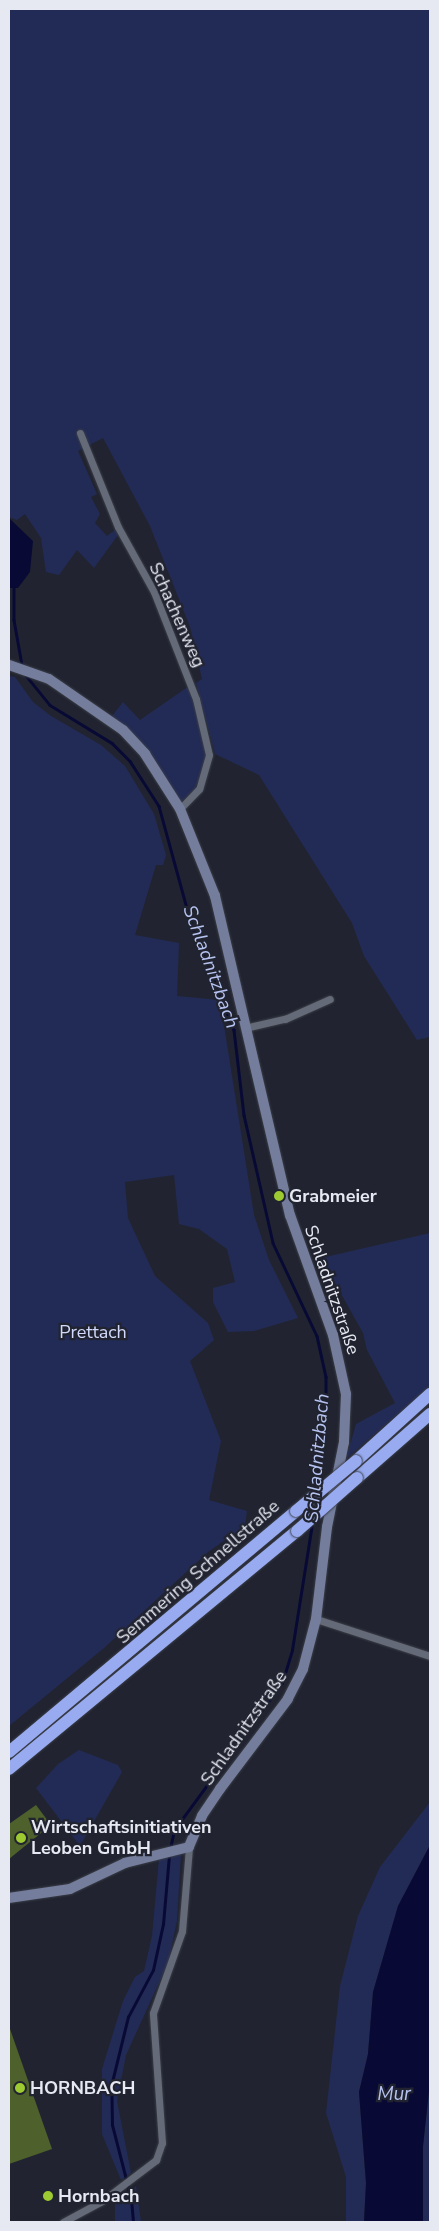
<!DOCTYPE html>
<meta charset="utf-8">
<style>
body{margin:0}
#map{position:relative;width:439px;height:2231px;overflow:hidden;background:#212430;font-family:"Nunito Sans",sans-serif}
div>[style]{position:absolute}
.green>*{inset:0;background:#222b55}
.water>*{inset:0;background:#080a35}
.stream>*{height:2.5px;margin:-1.25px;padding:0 1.25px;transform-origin:1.25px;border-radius:1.25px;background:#080a35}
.building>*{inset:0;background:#4e602b}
.roads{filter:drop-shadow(0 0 1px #3b3e48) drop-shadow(0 0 1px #3b3e48)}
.street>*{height:7px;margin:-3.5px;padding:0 3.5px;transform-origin:3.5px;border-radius:3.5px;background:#656a78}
.secondary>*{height:10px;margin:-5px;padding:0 5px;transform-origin:5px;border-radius:5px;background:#747e9c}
.highway>*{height:12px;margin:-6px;padding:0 6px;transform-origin:6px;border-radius:6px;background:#98abf0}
.bridges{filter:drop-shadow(0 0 1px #3b3e48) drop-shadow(0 0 1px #3b3e48)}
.highway-bridge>*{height:12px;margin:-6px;padding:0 6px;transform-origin:6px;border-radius:6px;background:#98abf0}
.dots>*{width:14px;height:14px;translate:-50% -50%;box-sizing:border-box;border:2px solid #212430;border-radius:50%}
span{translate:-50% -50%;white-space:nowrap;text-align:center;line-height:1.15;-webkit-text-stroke:4.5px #212430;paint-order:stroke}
.street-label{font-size:18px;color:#e6e9f1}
.poi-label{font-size:18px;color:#e6e9f1;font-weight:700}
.left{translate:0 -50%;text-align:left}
.park-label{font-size:18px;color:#d1dafa}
.water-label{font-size:19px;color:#b6c3f1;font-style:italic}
.frame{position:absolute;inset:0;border:10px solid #e6e9f1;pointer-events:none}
</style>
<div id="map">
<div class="green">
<i style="clip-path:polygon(9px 9px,430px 9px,430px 1037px,417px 1040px,364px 956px,352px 923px,259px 775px,215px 754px,196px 683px,202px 679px,190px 627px,150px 526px,103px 438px,78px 451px,97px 494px,91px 497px,100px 514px,95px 523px,107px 536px,115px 530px,118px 535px,94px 568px,77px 550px,59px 575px,46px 572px,41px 538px,25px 514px,17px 520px,9px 517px)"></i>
<i style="clip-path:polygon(9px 676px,15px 677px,33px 702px,51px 716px,101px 745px,125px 766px,154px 814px,166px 855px,163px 865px,156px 865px,135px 935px,179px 943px,177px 996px,220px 1000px,254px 1215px,269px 1260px,298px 1318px,254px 1331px,228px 1332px,213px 1302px,213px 1288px,235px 1282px,227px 1249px,199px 1229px,179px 1224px,174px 1175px,125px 1182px,128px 1218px,155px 1276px,208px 1323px,214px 1340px,190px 1361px,221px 1441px,209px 1500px,247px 1511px,245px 1526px,208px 1552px,104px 1648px,9px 1726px)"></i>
<i style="clip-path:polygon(189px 686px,207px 756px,195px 789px,181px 802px,148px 751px,112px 716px,123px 702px,140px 720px)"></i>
<i style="clip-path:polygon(430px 1233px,430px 1386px,346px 1459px,356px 1424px,395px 1403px,367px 1350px,363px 1333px,321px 1258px)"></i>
<i style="clip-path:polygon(79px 1750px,118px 1765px,122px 1772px,80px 1846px,36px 1788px,58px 1764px)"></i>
<i style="clip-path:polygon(430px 1802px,430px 1845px,398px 1906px,373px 1992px,368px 2054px,359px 2092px,366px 2183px,364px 2222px,346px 2222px,346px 2177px,326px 2113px,340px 1986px,358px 1916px,380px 1867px)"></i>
<i style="clip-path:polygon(181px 1854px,177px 1921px,168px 1963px,126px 2055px,117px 2101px,131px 2173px,121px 2180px,102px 2134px,102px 2069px,123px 2001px,135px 1977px,144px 1971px,152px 1936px,159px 1859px)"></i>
<i style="clip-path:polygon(430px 2082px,430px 2222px,423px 2222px,423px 2146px)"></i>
<i style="clip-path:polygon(136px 2186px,141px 2222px,115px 2222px,115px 2199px)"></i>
</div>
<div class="water">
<i style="clip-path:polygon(9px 518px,33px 541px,30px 572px,18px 588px,9px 588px)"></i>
<i style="clip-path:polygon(430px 1845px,430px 2082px,423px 2146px,423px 2222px,364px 2222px,366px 2183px,359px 2092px,368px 2054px,373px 1992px,398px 1906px)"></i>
</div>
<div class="stream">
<i style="left:14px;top:587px;width:33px;rotate:90deg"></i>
<i style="left:14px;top:620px;width:46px;rotate:79.9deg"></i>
<i style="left:24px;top:673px;width:41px;rotate:50.9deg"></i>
<i style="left:50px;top:705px;width:73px;rotate:31.5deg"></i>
<i style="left:112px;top:743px;width:25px;rotate:45deg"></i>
<i style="left:130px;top:761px;width:54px;rotate:57.2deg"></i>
<i style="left:159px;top:806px;width:121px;rotate:74.7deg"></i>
<i style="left:191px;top:923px;width:115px;rotate:68.1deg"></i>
<i style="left:234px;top:1030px;width:86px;rotate:83.3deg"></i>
<i style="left:244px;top:1115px;width:131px;rotate:77.2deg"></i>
<i style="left:273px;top:1243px;width:103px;rotate:64.7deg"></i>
<i style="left:317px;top:1336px;width:42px;rotate:77.6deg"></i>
<i style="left:326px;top:1377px;width:33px;rotate:90deg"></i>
<i style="left:326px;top:1410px;width:80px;rotate:96.5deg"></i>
<i style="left:170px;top:1849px;width:19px;rotate:-78deg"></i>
<i style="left:174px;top:1830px;width:182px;rotate:-53.7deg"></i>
<i style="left:282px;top:1683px;width:34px;rotate:-73deg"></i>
<i style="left:292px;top:1650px;width:128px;rotate:-81deg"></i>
<i style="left:133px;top:2222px;width:23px;rotate:-95deg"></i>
<i style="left:131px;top:2199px;width:76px;rotate:-104.4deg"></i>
<i style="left:112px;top:2125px;width:39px;rotate:-91deg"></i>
<i style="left:111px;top:2086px;width:71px;rotate:-76.2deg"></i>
<i style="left:128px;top:2017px;width:53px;rotate:-62deg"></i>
<i style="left:153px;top:1970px;width:47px;rotate:-77.7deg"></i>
<i style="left:163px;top:1924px;width:69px;rotate:-85deg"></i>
</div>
<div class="building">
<i style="clip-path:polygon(36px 1805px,51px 1825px,9px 1859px,9px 1824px)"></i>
<i style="clip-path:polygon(10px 2029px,52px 2149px,9px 2164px,9px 2030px)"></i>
</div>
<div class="roads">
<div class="street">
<i style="left:80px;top:433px;width:101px;rotate:68deg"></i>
<i style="left:118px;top:527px;width:74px;rotate:61deg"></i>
<i style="left:154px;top:592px;width:115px;rotate:68.6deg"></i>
<i style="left:196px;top:699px;width:57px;rotate:76.9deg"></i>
<i style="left:209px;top:755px;width:35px;rotate:106deg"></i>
<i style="left:199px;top:789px;width:28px;rotate:134deg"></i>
<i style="left:249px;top:1027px;width:37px;rotate:-13deg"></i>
<i style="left:285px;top:1019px;width:49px;rotate:-24deg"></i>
<i style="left:316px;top:1619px;width:120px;rotate:18deg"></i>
<i style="left:63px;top:2222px;width:44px;rotate:-28.3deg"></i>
<i style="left:102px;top:2201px;width:68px;rotate:-37.2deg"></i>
<i style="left:156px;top:2160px;width:18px;rotate:-71deg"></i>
<i style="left:162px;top:2143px;width:130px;rotate:-94deg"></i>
<i style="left:153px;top:2013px;width:87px;rotate:-70.5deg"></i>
<i style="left:182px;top:1931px;width:84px;rotate:-85.2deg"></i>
</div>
<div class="secondary">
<i style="left:9px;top:665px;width:42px;rotate:19.3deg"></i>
<i style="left:49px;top:679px;width:90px;rotate:34.6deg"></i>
<i style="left:123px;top:730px;width:33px;rotate:47deg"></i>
<i style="left:145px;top:754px;width:65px;rotate:57.5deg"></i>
<i style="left:180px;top:809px;width:94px;rotate:68.1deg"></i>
<i style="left:215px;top:896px;width:328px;rotate:76.8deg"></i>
<i style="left:290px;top:1215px;width:127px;rotate:70.3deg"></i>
<i style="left:333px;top:1335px;width:60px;rotate:77.6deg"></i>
<i style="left:346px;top:1394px;width:48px;rotate:92.4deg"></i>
<i style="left:344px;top:1442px;width:87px;rotate:101.3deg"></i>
<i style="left:327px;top:1527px;width:93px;rotate:96.8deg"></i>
<i style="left:316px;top:1619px;width:52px;rotate:104.6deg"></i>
<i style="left:303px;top:1669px;width:34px;rotate:117deg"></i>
<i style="left:288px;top:1699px;width:113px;rotate:127.1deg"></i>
<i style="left:220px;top:1789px;width:32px;rotate:124deg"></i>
<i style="left:202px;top:1816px;width:34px;rotate:113deg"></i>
<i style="left:189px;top:1847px;width:66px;rotate:166deg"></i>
<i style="left:125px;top:1863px;width:61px;rotate:154.7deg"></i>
<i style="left:70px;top:1889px;width:62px;rotate:171.6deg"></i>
</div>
<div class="highway">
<i style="left:356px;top:1461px;width:100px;rotate:-42.2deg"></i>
<i style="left:357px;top:1478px;width:97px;rotate:-41.2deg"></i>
<i style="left:9px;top:1752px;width:375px;rotate:-40deg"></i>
<i style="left:9px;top:1769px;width:374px;rotate:-39.6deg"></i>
</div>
</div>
<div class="bridges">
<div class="highway-bridge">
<i style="left:296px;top:1511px;width:78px;rotate:-39.8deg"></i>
<i style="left:297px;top:1531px;width:80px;rotate:-41.5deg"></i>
</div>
</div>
<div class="dots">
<i style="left:279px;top:1196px;background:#9dca30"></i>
<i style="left:21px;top:1838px;background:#9dca30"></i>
<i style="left:20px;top:2088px;background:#9dca30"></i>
<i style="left:48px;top:2196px;background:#9dca30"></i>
</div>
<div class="street-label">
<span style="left:177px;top:615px;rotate:66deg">Schachenweg</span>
<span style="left:332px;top:1290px;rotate:71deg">Schladnitzstraße</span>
<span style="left:198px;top:1572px;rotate:-41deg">Semmering Schnellstraße</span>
<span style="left:244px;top:1728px;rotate:-55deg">Schladnitzstraße</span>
</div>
<div class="poi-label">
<span class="left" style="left:289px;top:1196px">Grabmeier</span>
<span class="left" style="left:31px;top:1838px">Wirtschaftsinitiativen<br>Leoben GmbH</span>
<span class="left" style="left:30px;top:2088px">HORNBACH</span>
<span class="left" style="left:58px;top:2196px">Hornbach</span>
</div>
<div class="park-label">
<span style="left:93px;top:1332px">Prettach</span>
</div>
<div class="water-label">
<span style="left:210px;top:967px;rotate:70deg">Schladnitzbach</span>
<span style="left:318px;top:1458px;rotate:-85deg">Schladnitzbach</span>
<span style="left:394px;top:2095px">Mur</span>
</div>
<div class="frame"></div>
</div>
